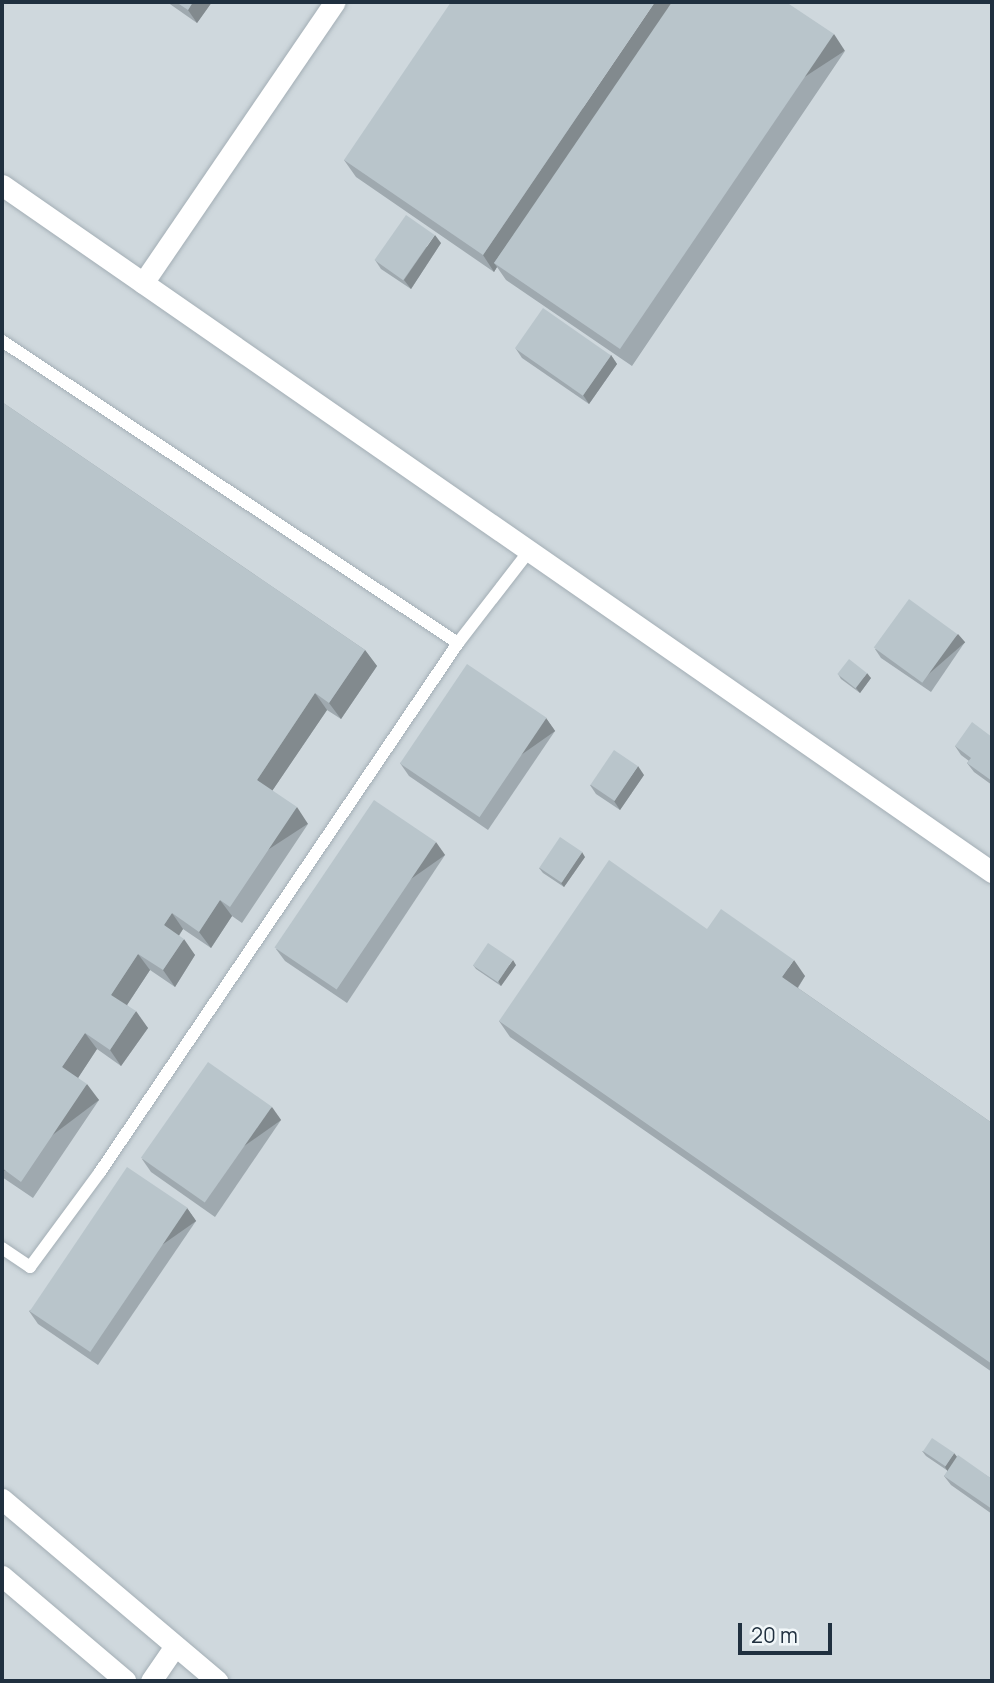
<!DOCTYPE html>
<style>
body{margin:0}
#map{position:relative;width:994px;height:1683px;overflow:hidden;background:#e1e9ed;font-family:Manrope,sans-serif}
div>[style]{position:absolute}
.built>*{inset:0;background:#cfd8dd;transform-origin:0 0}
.roads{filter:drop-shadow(0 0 2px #a3aeb5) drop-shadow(0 0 2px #a3aeb5)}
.lane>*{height:12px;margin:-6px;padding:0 6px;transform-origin:6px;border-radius:6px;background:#fff}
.street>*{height:21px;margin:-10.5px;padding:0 10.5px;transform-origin:10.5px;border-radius:10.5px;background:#fff}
.secondary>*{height:21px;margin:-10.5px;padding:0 10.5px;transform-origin:10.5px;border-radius:10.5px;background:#fff}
.wall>*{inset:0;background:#9fa9af}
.shaded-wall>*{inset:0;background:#828a8e;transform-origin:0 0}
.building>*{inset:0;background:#b9c5cb;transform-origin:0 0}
span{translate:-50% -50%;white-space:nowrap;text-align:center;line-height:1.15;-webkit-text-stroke:5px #f1f7f9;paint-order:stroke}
.frame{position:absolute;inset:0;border:4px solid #20303f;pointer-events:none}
.scale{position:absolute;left:738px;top:1623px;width:94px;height:32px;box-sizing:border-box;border:4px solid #20303f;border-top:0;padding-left:9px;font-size:21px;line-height:24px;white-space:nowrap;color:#20303f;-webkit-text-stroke:5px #f1f7f9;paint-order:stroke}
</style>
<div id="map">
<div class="built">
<i style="left:2px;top:2px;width:990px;height:1679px"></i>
</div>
<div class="roads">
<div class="lane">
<i style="left:2px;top:341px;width:547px;rotate:33.52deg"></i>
<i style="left:2px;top:1248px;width:34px;rotate:34deg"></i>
<i style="left:30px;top:1267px;width:118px;rotate:-53.6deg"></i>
<i style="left:100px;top:1172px;width:639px;rotate:-55.91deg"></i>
<i style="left:458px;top:643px;width:116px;rotate:-52.3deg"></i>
</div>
<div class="street">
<i style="left:2px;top:185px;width:1205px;rotate:34.76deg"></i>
<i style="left:143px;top:283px;width:340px;rotate:-55.7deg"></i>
</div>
<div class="secondary">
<i style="left:2px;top:1499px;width:282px;rotate:40.2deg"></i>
<i style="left:2px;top:1576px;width:162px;rotate:40.3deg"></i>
<i style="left:151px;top:1681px;width:42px;rotate:-55.6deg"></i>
</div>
</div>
<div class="wall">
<i style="clip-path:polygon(167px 2px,212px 2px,197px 23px)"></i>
<i style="clip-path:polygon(845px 51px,632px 366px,506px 280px,497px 267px,494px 272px,356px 177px,344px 160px)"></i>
<i style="clip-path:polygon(441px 243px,411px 289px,381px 269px,375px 260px)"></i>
<i style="clip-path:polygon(516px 349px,611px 355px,617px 364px,589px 404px,522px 358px)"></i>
<i style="clip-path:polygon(2px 402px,365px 650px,377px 666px,341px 719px,327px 710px,272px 791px,308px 824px,242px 923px,232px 916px,211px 948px,183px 929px,179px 936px,195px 955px,175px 987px,150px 970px,127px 1005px,148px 1028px,121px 1066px,97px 1049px,78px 1078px,99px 1100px,33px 1198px,2px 1177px)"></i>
<i style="clip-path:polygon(965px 642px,931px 692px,881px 658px,875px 649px)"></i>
<i style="clip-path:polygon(838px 674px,871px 678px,860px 693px,841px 679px)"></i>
<i style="clip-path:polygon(546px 718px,555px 731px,488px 830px,409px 776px,400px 763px)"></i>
<i style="clip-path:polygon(992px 737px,992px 785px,974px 772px,967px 763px,969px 761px,961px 755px,955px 746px)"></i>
<i style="clip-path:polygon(644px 775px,620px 810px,596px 794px,590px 785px)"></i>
<i style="clip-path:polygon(445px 855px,347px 1003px,285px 961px,276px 949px)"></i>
<i style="clip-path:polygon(585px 857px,564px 887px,543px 873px,539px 868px)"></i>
<i style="clip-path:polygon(707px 929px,805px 976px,798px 988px,992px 1123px,992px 1372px,510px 1037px,499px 1021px)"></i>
<i style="clip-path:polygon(473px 965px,516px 965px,501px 986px,476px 969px)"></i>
<i style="clip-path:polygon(281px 1120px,215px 1217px,151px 1172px,142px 1159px)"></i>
<i style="clip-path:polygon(187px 1208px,196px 1221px,98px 1365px,38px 1324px,29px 1311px)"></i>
<i style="clip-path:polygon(922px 1451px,957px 1457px,992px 1479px,992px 1514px,951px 1485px,944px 1476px,948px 1471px,926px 1456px)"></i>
</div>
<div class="shaded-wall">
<i style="clip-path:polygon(193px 2px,212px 2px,197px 23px,188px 10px)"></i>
<i style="clip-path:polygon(655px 2px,677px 2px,494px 263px,497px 267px,494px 272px,483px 255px)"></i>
<i style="left:834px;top:34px;width:20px;height:381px;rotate:57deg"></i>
<i style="clip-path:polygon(435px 235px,441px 243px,411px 289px,404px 280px)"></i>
<i style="clip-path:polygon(611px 355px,617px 364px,589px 404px,583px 395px)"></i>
<i style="left:958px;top:634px;width:11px;height:59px;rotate:49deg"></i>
<i style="clip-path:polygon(365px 650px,377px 666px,341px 719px,329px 703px)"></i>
<i style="clip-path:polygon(867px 673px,871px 678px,860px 693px,856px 688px)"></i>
<i style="clip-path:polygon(315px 693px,327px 710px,268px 797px,257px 780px)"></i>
<i style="left:546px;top:718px;width:16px;height:120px;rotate:55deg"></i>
<i style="clip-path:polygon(638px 766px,644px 775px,620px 810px,614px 801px)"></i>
<i style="left:297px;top:807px;width:20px;height:120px;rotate:57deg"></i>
<i style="left:436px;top:842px;width:16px;height:178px;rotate:55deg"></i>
<i style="clip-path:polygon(582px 852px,585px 857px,564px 887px,561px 883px)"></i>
<i style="clip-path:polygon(220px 900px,232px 916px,211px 948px,199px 932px)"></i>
<i style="clip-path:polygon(172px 913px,183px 929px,175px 941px,164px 925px)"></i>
<i style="clip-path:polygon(184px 939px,195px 955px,175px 987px,163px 970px)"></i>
<i style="clip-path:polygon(138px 954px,150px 970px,123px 1011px,111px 995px)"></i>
<i style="clip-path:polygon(513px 960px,516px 965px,501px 986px,498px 981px)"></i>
<i style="clip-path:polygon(794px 960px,805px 976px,794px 993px,782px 977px)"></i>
<i style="clip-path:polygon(136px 1011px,148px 1028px,121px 1066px,110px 1050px)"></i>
<i style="clip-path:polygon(85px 1033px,97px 1049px,74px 1084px,62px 1067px)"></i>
<i style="left:87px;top:1084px;width:20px;height:118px;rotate:53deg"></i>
<i style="left:272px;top:1107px;width:16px;height:117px;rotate:55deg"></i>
<i style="left:187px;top:1208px;width:16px;height:174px;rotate:55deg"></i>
<i style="clip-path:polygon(954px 1453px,958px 1458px,948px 1472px,945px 1467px)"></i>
</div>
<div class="building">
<i style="clip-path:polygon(176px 2px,193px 2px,188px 10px)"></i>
<i style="clip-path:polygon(451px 2px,655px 2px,483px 255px,344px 160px)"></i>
<i style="clip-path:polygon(672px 2px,786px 2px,834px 34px,620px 349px,494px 263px)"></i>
<i style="left:406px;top:215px;width:35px;height:55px;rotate:35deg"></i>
<i style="left:543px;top:308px;width:83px;height:49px;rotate:35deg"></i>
<i style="clip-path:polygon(2px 402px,365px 650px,329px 703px,315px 693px,257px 780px,297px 807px,230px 907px,220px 900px,199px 932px,172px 913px,164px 925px,184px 939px,163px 970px,138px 954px,111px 995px,136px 1011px,110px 1050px,85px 1033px,62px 1067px,87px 1084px,21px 1182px,2px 1168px)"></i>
<i style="left:909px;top:599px;width:60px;height:60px;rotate:36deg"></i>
<i style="left:849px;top:659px;width:23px;height:19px;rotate:38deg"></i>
<i style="left:467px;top:664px;width:96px;height:120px;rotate:34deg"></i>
<i style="clip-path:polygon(972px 722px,992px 737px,992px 781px,967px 763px,971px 758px,955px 746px)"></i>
<i style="left:614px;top:750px;width:29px;height:42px;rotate:34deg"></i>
<i style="left:374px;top:800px;width:75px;height:178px;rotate:34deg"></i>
<i style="left:560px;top:837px;width:27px;height:37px;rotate:34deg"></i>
<i style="clip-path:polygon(609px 860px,707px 929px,721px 909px,794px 960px,782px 977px,992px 1123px,992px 1364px,499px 1021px)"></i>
<i style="left:488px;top:943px;width:30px;height:27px;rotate:34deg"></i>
<i style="left:208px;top:1062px;width:78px;height:117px;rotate:35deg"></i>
<i style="left:127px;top:1167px;width:73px;height:174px;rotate:34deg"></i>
<i style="left:932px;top:1438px;width:27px;height:16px;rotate:34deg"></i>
<i style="clip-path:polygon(958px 1455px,992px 1479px,992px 1509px,944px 1476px)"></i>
</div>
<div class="frame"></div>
<div class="scale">20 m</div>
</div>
